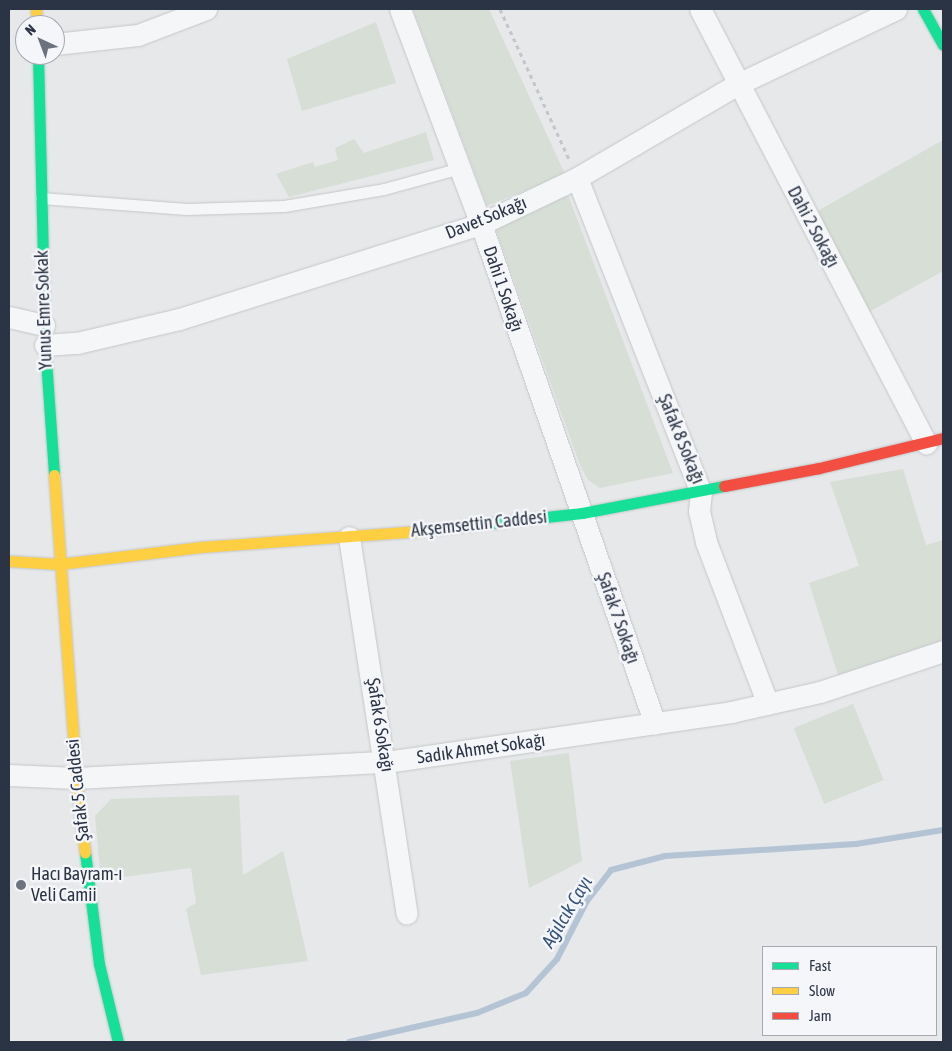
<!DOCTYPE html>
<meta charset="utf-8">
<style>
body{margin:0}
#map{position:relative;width:952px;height:1051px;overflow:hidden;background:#e6e8ea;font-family:"Asap Condensed",sans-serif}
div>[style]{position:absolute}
.green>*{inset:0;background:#d6ded6;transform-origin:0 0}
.stream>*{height:6px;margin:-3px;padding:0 3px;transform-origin:3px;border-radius:3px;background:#b4c4d5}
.path>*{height:3px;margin-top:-1.5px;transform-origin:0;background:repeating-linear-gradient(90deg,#c5c6ca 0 4px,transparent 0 8px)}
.roads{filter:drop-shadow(0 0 1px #c4c6c8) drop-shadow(0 0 1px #c4c6c8)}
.lane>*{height:11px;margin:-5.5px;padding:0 5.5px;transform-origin:5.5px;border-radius:5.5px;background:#f5f6f7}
.street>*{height:21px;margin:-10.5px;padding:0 10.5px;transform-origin:10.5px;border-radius:10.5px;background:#f5f6f7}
.fast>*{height:11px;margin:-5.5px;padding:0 5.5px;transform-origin:5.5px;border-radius:5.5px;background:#16e098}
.slow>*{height:11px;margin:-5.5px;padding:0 5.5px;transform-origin:5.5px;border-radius:5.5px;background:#ffcf43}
.jam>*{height:11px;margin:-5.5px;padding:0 5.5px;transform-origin:5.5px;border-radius:5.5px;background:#f24e42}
.dots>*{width:14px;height:14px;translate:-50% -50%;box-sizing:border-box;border:2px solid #f4f6f9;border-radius:50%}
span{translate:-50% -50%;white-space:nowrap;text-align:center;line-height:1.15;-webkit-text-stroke:5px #f4f6f9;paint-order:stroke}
.street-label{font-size:18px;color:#2b3445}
.poi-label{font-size:18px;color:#2b3445}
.left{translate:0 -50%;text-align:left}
.water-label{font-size:19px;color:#34527a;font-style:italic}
.frame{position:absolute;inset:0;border:10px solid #2b3445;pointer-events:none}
.legend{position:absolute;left:762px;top:946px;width:175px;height:90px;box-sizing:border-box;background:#f4f6f9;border:1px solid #a4a8b1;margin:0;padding:6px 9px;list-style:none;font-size:15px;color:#2b3445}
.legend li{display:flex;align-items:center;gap:10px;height:25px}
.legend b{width:25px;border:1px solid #a4a8b1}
.north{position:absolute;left:15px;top:15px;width:50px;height:50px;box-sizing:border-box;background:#f4f6f9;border:1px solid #a4a8b1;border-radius:50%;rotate:317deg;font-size:14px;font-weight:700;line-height:20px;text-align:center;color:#2b3445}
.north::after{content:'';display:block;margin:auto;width:18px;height:22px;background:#6c737f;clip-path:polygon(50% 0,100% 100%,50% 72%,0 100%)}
</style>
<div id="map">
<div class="green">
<i style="clip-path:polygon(413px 9px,489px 9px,565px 174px,487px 206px)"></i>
<i style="clip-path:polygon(376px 22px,396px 83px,302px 111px,287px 59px)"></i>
<i style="clip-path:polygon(426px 132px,434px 160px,289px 197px,276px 174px,313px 162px,315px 167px,338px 160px,335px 148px,354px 139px,364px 153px)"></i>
<i style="clip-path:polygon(943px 140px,943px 271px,858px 318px,807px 217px)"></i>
<i style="clip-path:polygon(568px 195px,673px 473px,600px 488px,588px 480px,580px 465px,495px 227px)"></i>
<i style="clip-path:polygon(903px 469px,926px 545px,943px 540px,943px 640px,838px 675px,809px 583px,859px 566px,830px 482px)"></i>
<i style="left:853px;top:704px;width:82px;height:64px;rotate:68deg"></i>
<i style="clip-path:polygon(569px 753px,582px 861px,529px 888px,510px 761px)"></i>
<i style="clip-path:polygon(239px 795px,243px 875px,283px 851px,308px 961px,201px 975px,186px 909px,196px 903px,191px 868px,101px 880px,95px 816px,111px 799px)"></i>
</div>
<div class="stream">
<i style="left:349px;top:1042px;width:131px;rotate:-12.8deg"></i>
<i style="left:477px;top:1013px;width:53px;rotate:-22.2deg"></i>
<i style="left:526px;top:993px;width:46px;rotate:-47.6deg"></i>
<i style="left:557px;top:959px;width:65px;rotate:-62.7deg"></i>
<i style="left:587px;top:901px;width:39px;rotate:-52deg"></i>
<i style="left:611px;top:870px;width:56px;rotate:-14.5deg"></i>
<i style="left:665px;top:856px;width:191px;rotate:-3.6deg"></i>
<i style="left:856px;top:844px;width:88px;rotate:-9.1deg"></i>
</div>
<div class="path">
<i style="left:500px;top:9px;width:165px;rotate:65.3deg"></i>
</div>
<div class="roads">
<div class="lane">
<i style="left:41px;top:198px;width:146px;rotate:4.3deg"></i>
<i style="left:187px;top:209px;width:97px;rotate:-1.8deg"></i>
<i style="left:284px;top:206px;width:101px;rotate:-9.6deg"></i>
<i style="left:384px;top:189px;width:79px;rotate:-15.4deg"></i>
</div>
<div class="street">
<i style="left:400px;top:9px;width:230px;rotate:69.4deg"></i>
<i style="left:481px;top:224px;width:529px;rotate:70.81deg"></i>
<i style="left:700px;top:9px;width:490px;rotate:62.5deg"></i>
<i style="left:55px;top:44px;width:83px;rotate:-6.2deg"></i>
<i style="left:138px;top:35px;width:73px;rotate:-20.9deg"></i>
<i style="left:577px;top:178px;width:338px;rotate:68.5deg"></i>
<i style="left:701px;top:492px;width:19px;rotate:96deg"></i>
<i style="left:699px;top:511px;width:32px;rotate:77deg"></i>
<i style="left:706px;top:542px;width:173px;rotate:69.1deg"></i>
<i style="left:9px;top:317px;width:36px;rotate:13deg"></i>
<i style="left:45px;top:345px;width:32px;rotate:-4deg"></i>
<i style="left:77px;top:343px;width:105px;rotate:-13.2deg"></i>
<i style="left:179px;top:319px;width:317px;rotate:-17.5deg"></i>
<i style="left:481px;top:224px;width:106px;rotate:-25.6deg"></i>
<i style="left:577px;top:178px;width:186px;rotate:-30.3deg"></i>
<i style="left:738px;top:84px;width:175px;rotate:-25.4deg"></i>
<i style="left:349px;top:537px;width:381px;rotate:81.3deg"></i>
<i style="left:9px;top:775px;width:67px;rotate:2.6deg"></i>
<i style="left:76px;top:778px;width:310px;rotate:-3deg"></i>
<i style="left:386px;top:762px;width:349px;rotate:-8.2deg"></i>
<i style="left:731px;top:712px;width:91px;rotate:-12.7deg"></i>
<i style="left:820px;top:692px;width:130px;rotate:-18.4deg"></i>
</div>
<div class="fast">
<i style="left:923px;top:9px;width:41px;rotate:60.9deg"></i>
<i style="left:38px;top:55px;width:290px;rotate:88.6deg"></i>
<i style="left:45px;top:345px;width:130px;rotate:86deg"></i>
<i style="left:419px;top:531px;width:164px;rotate:-6.3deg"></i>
<i style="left:582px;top:513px;width:145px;rotate:-10.8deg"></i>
<i style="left:85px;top:852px;width:113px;rotate:82.9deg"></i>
<i style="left:99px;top:964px;width:80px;rotate:76.3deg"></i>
</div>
<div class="slow">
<i style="left:36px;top:9px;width:16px;rotate:86deg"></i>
<i style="left:54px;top:475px;width:304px;rotate:85.8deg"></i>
<i style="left:76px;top:778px;width:75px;rotate:83.1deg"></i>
<i style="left:9px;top:561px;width:50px;rotate:3.4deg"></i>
<i style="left:59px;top:564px;width:143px;rotate:-6.8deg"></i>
<i style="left:201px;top:547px;width:219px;rotate:-4.2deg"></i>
</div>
<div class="jam">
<i style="left:724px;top:486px;width:97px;rotate:-10.7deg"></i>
<i style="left:819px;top:468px;width:128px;rotate:-13.6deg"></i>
</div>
</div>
<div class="dots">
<i style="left:21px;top:885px;background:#6c737f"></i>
</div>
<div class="street-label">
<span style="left:486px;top:218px;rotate:-22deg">Davet Sokağı</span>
<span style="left:813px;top:227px;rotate:62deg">Dahi 2 Sokağı</span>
<span style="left:503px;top:289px;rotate:71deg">Dahi 1 Sokağı</span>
<span style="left:44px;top:310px;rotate:-92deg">Yunus Emre Sokak</span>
<span style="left:681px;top:439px;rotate:68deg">Şafak 8 Sokağı</span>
<span style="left:479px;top:524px;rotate:-6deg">Akşemsettin Caddesi</span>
<span style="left:618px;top:618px;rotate:71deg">Şafak 7 Sokağı</span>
<span style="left:380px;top:725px;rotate:81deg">Şafak 6 Sokağı</span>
<span style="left:481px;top:749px;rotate:-8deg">Sadık Ahmet Sokağı</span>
<span style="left:78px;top:790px;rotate:-96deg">Şafak 5 Caddesi</span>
</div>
<div class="poi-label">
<span class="left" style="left:31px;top:885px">Hacı Bayram-ı<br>Veli Camii</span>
</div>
<div class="water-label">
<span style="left:567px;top:912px;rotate:-59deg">Ağılcık Çayı</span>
</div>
<div class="frame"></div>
<ul class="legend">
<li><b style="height:6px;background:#16e098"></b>Fast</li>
<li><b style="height:6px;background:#ffcf43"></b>Slow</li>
<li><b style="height:6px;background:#f24e42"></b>Jam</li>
</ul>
<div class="north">N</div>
</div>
